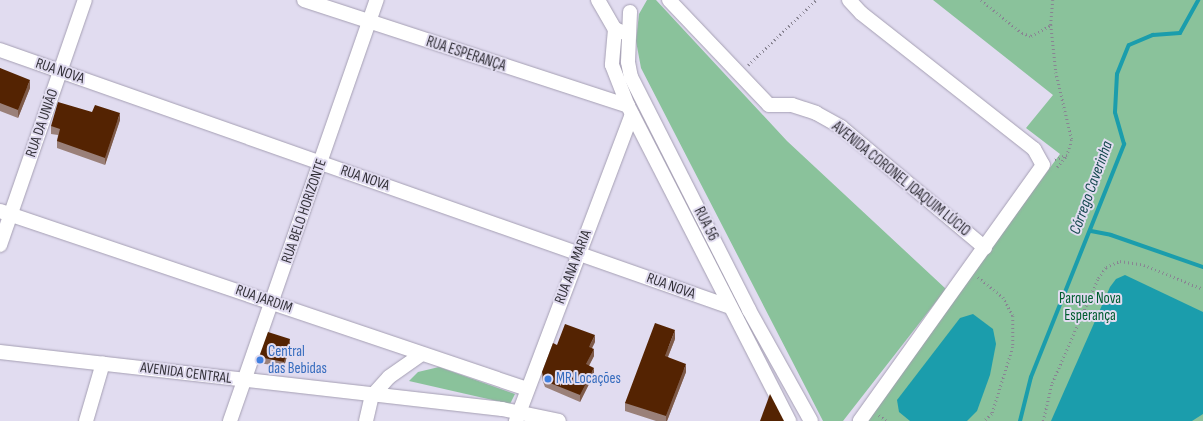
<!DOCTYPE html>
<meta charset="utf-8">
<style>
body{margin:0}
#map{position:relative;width:1203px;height:421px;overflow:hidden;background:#e1dcf0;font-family:"Sofia Sans Condensed",sans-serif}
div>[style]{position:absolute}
.green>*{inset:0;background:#8ac29b}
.water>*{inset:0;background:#1b9dac}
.stream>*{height:4px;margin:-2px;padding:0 2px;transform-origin:2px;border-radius:2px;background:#1b9dac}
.path>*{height:2.5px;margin-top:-1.25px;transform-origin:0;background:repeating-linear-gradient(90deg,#898593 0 1px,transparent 0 4px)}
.roads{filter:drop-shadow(0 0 1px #a59fb3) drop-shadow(0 0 1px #a59fb3)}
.minor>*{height:14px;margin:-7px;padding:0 7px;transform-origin:7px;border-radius:7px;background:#fff}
.wall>*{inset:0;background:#9a8079}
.shaded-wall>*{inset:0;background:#7e5a49}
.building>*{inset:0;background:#542302}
.dots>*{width:11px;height:11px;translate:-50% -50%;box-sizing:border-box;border:2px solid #e1dcf0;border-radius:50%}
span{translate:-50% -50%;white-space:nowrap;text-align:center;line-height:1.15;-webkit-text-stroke:4px #e1dcf0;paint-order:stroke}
.street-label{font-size:15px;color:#34323a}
.park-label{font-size:15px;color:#005d30}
.shop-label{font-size:15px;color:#366cbe}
.left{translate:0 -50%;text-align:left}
.water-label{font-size:16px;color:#15484e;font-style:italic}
</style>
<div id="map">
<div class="green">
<i style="clip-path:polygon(647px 0,656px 0,787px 141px,946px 289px,843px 421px,823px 421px,641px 68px,636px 41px,639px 14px)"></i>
<i style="clip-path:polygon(933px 0,1203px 0,1203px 421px,864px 421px,1060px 154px,1026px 128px,1053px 95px)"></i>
<i style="clip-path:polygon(439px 367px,515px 394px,510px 404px,409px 381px,418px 372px)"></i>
</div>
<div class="water">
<i style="clip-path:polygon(1125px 275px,1203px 312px,1203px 414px,1192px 421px,1051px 421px,1110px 287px,1116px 279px)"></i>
<i style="clip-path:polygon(973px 314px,993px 329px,996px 344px,990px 375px,977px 411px,967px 421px,910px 421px,899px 412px,897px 400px,960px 318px)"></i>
</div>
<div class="stream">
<i style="left:1091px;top:231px;width:20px;rotate:11deg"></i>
<i style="left:1111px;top:235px;width:97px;rotate:19.2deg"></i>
<i style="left:1020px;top:421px;width:45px;rotate:-76deg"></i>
<i style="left:1031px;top:377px;width:251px;rotate:-68.2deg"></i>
<i style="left:1124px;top:144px;width:33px;rotate:-106deg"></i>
<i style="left:1115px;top:112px;width:38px;rotate:-87deg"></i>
<i style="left:1117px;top:74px;width:31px;rotate:-68deg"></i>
<i style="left:1129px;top:45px;width:26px;rotate:-23deg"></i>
<i style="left:1153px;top:35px;width:27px;rotate:-4deg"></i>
<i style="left:1180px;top:33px;width:38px;rotate:-61deg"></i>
</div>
<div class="path">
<i style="left:981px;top:0;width:53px;rotate:38.8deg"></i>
<i style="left:1022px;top:33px;width:9px;rotate:18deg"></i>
<i style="left:1031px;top:36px;width:23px;rotate:-29deg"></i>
<i style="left:1053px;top:0;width:25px;rotate:95deg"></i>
<i style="left:1051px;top:25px;width:47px;rotate:83.9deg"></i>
<i style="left:1056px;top:72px;width:70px;rotate:76.8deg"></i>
<i style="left:1072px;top:140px;width:16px;rotate:108deg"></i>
<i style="left:1067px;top:155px;width:13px;rotate:157deg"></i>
<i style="left:748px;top:65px;width:94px;rotate:-43.7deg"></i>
<i style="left:1057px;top:167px;width:16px;rotate:-50deg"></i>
<i style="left:978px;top:277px;width:32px;rotate:39deg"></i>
<i style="left:1003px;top:297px;width:21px;rotate:62deg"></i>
<i style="left:1013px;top:316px;width:31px;rotate:90deg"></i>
<i style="left:1013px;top:347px;width:70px;rotate:107.4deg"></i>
<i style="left:992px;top:414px;width:11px;rotate:139deg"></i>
<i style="left:879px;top:415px;width:10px;rotate:37deg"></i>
<i style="left:1043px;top:421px;width:39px;rotate:-77deg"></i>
<i style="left:1052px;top:383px;width:115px;rotate:-66.3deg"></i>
<i style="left:1098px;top:278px;width:14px;rotate:-54deg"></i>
<i style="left:1106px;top:267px;width:15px;rotate:-23deg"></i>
<i style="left:1120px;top:261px;width:24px;rotate:9deg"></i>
<i style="left:1144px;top:265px;width:64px;rotate:22.1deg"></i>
</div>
<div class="roads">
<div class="minor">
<i style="left:304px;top:0;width:341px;rotate:18.1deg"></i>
<i style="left:598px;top:0;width:34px;rotate:60deg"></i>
<i style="left:615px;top:29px;width:8px;rotate:23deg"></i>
<i style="left:669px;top:0;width:145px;rotate:46.4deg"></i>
<i style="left:769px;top:105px;width:23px"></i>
<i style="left:792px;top:105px;width:25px;rotate:18deg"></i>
<i style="left:816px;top:113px;width:29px;rotate:29deg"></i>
<i style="left:841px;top:127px;width:188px;rotate:40deg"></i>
<i style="left:849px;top:0;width:18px;rotate:47deg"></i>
<i style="left:861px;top:13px;width:220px;rotate:38.2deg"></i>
<i style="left:1034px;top:149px;width:18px;rotate:61deg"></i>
<i style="left:1043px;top:165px;width:315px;rotate:125.6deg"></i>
<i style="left:630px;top:12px;width:50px;rotate:92.3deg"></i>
<i style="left:628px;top:62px;width:15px;rotate:79deg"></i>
<i style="left:631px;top:77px;width:261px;rotate:63.1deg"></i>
<i style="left:749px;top:310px;width:127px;rotate:60.8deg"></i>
<i style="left:615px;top:29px;width:36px;rotate:95deg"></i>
<i style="left:612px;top:65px;width:44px;rotate:68.7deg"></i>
<i style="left:628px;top:106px;width:354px;rotate:62.9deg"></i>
<i style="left:0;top:50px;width:774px;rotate:19.39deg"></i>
<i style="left:0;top:211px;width:556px;rotate:18.66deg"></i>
<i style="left:0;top:245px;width:259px;rotate:-70.9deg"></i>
<i style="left:0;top:352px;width:505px;rotate:6.48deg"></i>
<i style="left:502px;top:409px;width:58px;rotate:11.9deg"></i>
<i style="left:86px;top:421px;width:60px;rotate:-73.7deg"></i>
<i style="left:230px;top:421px;width:446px;rotate:-70.8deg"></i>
<i style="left:366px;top:421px;width:26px;rotate:-77deg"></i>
<i style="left:372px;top:396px;width:25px;rotate:-48deg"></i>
<i style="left:389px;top:377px;width:39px;rotate:-35deg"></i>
<i style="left:516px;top:421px;width:328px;rotate:-69.3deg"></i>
</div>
</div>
<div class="wall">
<i style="clip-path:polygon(0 68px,30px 88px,18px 118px,0 111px)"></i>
<i style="clip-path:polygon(120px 120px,105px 165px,57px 148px,57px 141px,58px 135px,51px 134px,51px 126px)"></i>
<i style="clip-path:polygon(675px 339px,668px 357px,686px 372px,667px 421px,656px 421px,625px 411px,625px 403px)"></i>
<i style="clip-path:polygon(595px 342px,592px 348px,594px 356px,589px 366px,594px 374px,580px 402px,545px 387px,542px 379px,542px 372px)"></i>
<i style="clip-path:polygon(290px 345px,284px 367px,259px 363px,259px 357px)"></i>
</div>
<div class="shaded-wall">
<i style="clip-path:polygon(30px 80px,30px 88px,18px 118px,18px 110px)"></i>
<i style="clip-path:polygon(120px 113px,120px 120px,105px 165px,105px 158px)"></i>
<i style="clip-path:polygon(675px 330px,675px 339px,665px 364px,665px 356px)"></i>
<i style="clip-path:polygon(595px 335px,595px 342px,589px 354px,589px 347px)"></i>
<i style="clip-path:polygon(290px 339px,290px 345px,284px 367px,284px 362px)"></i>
<i style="clip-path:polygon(594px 349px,594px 356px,586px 371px,586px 364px)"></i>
<i style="clip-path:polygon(686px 364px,686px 372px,667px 421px,666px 421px,666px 416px)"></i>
<i style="clip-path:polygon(594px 368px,594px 374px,580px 402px,580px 395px)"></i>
</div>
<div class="building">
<i style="clip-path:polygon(0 68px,30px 80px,18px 110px,0 103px)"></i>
<i style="clip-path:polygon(58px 102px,92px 112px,95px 105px,120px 113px,105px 158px,57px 141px,60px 129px,51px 126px)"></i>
<i style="clip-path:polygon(655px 323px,675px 330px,665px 356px,686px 364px,666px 416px,625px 403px)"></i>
<i style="clip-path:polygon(565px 324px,595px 335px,589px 347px,594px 349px,586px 364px,594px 368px,580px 395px,545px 381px,542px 372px,553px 343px,557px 345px)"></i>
<i style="clip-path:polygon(268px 332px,290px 339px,284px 362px,259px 357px)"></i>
<i style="clip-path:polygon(770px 394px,784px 421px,760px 421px)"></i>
</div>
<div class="dots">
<i style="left:260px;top:360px;background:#3f7fe0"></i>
<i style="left:548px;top:379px;background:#3f7fe0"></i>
</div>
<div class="street-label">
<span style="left:466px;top:54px;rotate:18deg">RUA ESPERANÇA</span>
<span style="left:60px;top:71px;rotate:19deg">RUA NOVA</span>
<span style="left:42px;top:123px;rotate:-71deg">RUA DA UNIÃO</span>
<span style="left:365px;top:178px;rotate:19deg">RUA NOVA</span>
<span style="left:901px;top:179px;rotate:39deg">AVENIDA CORONEL JOAQUIM LÚCIO</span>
<span style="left:304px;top:211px;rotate:-71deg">RUA BELO HORIZONTE</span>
<span style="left:706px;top:224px;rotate:63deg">RUA 56</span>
<span style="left:573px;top:267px;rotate:-69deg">RUA ANA MARIA</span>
<span style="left:671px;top:286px;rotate:20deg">RUA NOVA</span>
<span style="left:264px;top:299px;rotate:19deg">RUA JARDIM</span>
<span style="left:186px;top:373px;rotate:7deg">AVENIDA CENTRAL</span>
</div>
<div class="park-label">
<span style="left:1090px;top:307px">Parque Nova<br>Esperança</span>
</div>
<div class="shop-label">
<span class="left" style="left:268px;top:360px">Central<br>das Bebidas</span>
<span class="left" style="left:556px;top:379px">MR Locações</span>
</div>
<div class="water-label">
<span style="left:1092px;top:188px;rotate:-70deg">Córrego Caverinha</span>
</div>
</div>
